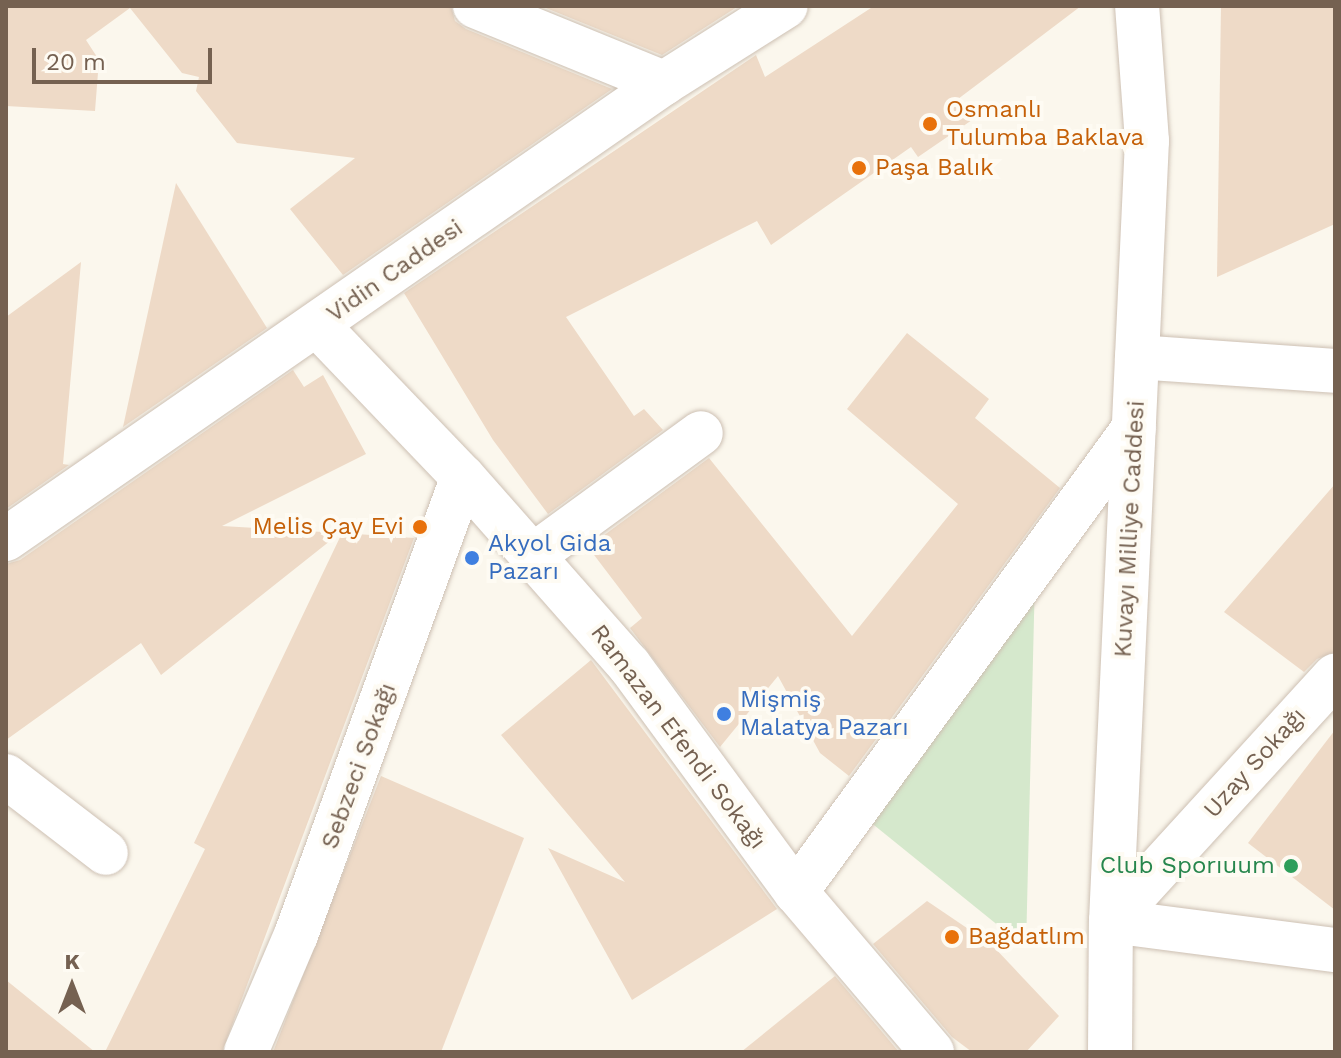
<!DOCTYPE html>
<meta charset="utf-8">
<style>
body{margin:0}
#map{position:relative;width:1341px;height:1058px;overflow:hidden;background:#fbf7ed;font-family:"Work Sans",sans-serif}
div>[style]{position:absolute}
.green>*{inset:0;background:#d5e8cc}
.building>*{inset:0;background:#eedac7}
.roads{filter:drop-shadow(0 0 2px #cdc0b3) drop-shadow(0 0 2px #cdc0b3)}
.street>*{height:44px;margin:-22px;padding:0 22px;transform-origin:22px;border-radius:22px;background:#fff}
.secondary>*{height:44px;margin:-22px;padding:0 22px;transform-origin:22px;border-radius:22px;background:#fff}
.dots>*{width:22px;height:22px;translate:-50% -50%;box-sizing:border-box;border:4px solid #fefbf3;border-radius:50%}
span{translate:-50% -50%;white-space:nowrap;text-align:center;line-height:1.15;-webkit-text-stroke:8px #fefbf3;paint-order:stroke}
.food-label{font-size:24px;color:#c56008}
.left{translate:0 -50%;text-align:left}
.right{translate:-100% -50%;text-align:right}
.street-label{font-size:24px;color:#756151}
.shop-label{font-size:24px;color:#366cbe}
.leisure-label{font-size:24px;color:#27864d}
.frame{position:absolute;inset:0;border:8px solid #756151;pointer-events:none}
.north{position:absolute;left:32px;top:946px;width:80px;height:80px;-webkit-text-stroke:6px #fefbf3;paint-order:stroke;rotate:0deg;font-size:22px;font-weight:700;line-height:32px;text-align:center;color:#756151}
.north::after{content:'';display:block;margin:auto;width:28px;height:36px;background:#756151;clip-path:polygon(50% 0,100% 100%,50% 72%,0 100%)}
.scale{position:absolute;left:32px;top:48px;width:180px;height:36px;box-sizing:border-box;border:4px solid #756151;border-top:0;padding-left:10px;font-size:24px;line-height:28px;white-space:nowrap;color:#756151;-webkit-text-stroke:6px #fefbf3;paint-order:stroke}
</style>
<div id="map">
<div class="green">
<i style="clip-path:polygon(1035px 576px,1026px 948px,864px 817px)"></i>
</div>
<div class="building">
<i style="clip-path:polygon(6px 6px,451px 6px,455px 21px,466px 29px,612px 89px,343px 275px,290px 209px,355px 158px,237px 143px,196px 91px,199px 77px,182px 73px,130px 8px,86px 40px,99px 60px,95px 111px,6px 106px)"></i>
<i style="clip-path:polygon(541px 6px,737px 6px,737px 7px,662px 55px)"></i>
<i style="clip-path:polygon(874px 6px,1081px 6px,958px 99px,972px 120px,918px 157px,911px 147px,771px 245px,757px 221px,566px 317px,634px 416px,644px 409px,663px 430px,548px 514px,493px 440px,404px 293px,756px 55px,765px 77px)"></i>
<i style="clip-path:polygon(1221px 6px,1335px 6px,1335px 224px,1217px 277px)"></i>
<i style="clip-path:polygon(176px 183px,267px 328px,123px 427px)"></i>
<i style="clip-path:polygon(81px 262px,63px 464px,69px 465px,6px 509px,6px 317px)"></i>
<i style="clip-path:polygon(907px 333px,989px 399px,975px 418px,1060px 488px,849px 776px,820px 753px,778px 676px,720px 747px,630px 628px,642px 618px,588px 547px,709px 458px,852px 636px,958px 504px,847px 409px)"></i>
<i style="clip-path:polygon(293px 370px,304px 387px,323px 375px,366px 454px,222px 526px,340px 533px,161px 675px,141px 643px,6px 740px,6px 564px,20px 560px)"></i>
<i style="clip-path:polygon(1335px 484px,1335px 652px,1317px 659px,1304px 672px,1224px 612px)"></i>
<i style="clip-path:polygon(342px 533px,414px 538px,222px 1052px,105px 1052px,205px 849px,194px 843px)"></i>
<i style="clip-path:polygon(591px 660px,777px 909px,632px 1000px,548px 848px,625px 882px,501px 735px)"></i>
<i style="clip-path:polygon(1335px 730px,1335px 910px,1248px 843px)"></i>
<i style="clip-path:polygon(381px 776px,524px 838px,441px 1052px,273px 1052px)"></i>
<i style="clip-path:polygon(927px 901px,992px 945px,1059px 1016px,1026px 1052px,972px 1052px,952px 1037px,873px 944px)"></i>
<i style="clip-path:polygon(835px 976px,899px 1052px,741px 1052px)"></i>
<i style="clip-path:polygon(6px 980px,95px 1052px,6px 1052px)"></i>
</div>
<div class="roads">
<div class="street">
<i style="left:475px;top:6px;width:204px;rotate:22.2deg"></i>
<i style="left:317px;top:325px;width:211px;rotate:46.2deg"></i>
<i style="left:463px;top:477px;width:251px;rotate:48.6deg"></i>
<i style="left:629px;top:665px;width:282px;rotate:53.7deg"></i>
<i style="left:796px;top:892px;width:210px;rotate:49.6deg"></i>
<i style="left:1137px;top:357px;width:198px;rotate:4deg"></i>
<i style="left:6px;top:539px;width:801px;rotate:-34.72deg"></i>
<i style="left:664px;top:83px;width:144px;rotate:-32.3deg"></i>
<i style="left:531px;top:557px;width:210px;rotate:-36.1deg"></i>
<i style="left:6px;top:776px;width:126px;rotate:37.6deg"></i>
<i style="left:796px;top:892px;width:574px;rotate:-53.93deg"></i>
<i style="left:1111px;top:921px;width:332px;rotate:-47.6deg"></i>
<i style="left:1111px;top:921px;width:226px;rotate:7.4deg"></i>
<i style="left:246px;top:1052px;width:127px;rotate:-66.9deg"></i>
<i style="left:296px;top:935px;width:487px;rotate:-70deg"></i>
</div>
<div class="secondary">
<i style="left:1110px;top:1052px;width:131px;rotate:-89.6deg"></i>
<i style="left:1111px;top:921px;width:781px;rotate:-87.36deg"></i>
<i style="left:1147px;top:141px;width:135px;rotate:-94.2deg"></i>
</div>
</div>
<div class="dots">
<i style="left:930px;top:124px;background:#e8710a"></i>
<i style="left:859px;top:168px;background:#e8710a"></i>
<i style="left:420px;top:527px;background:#e8710a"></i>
<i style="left:472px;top:558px;background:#3f7fe0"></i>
<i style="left:724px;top:714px;background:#3f7fe0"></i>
<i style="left:1291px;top:866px;background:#2e9e5b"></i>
<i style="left:952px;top:937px;background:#e8710a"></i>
</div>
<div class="food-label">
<span class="left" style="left:946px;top:124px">Osmanlı<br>Tulumba Baklava</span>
<span class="left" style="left:875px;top:168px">Paşa Balık</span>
<span class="right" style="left:404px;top:527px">Melis Çay Evi</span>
<span class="left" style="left:968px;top:937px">Bağdatlım</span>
</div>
<div class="street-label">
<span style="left:395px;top:271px;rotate:-35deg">Vidin Caddesi</span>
<span style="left:1130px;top:529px;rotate:-87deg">Kuvayı Milliye Caddesi</span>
<span style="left:678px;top:737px;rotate:53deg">Ramazan Efendi Sokağı</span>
<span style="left:1255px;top:763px;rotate:-48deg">Uzay Sokağı</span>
<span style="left:359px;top:766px;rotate:-70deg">Sebzeci Sokağı</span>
</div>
<div class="shop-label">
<span class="left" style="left:488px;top:558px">Akyol Gida<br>Pazarı</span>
<span class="left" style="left:740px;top:714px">Mişmiş<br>Malatya Pazarı</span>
</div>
<div class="leisure-label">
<span class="right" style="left:1275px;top:866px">Club Sporıuum</span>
</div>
<div class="frame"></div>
<div class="north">K</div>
<div class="scale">20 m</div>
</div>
